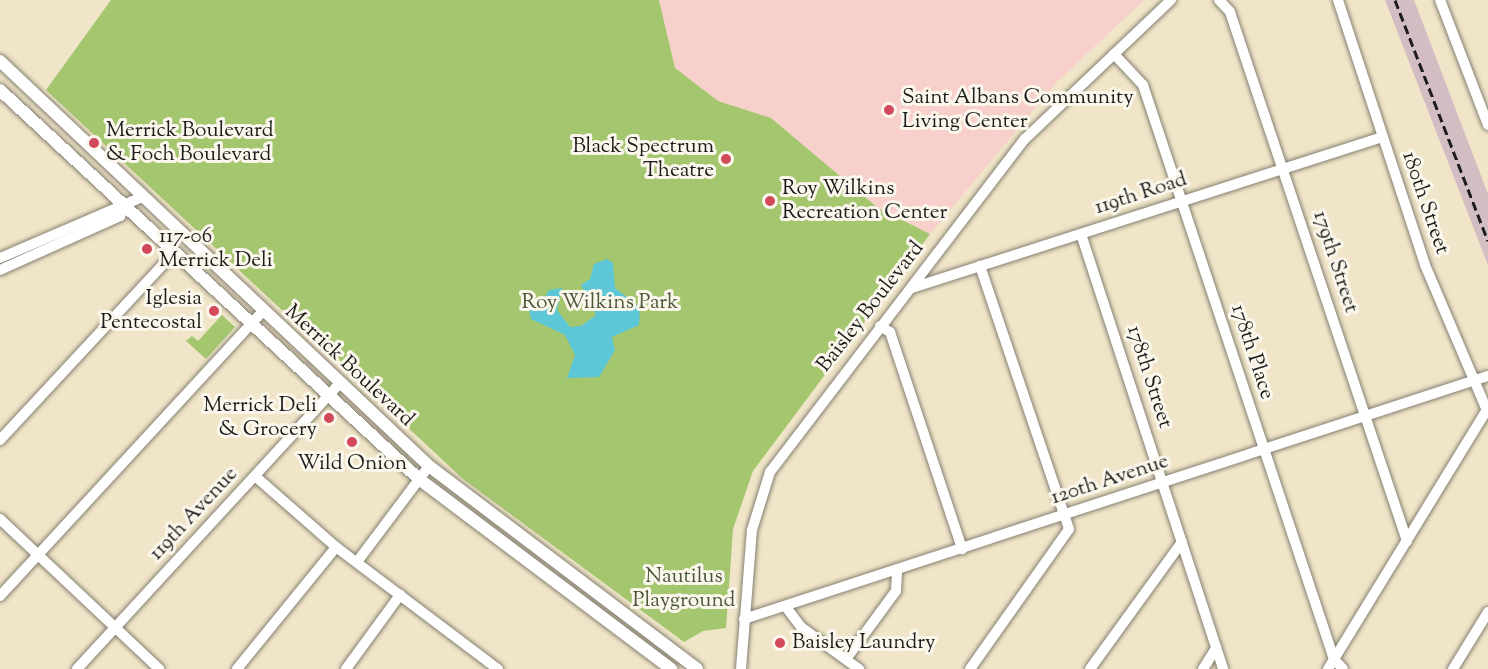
<!DOCTYPE html>
<style>
body{margin:0}
#map{position:relative;width:1488px;height:669px;overflow:hidden;background:#f0e5c8;font-family:"Sorts Mill Goudy",serif}
div>[style]{position:absolute}
.built>*{inset:0;background:#f7d0cb}
.industrial>*{inset:0;background:#d2bec2}
.green>*{inset:0;background:#a4c66f}
.water>*{inset:0;background:#5dc7d8}
.roads{filter:drop-shadow(0 0 2px #868072) drop-shadow(0 0 2px #868072)}
.minor>*{height:10px;margin:-5px;padding:0 5px;transform-origin:5px;border-radius:5px;background:#fff}
.major>*{height:12px;margin:-6px;padding:0 6px;transform-origin:6px;border-radius:6px;background:#fff}
.rail>*{height:3px;margin-top:-1.5px;transform-origin:0;background:repeating-linear-gradient(90deg,#1c1c1c 0 9px,transparent 0 13.5px)}
.dots>*{width:16px;height:16px;translate:-50% -50%;box-sizing:border-box;border:3px solid #fbf7ec;border-radius:50%}
span{translate:-50% -50%;white-space:nowrap;text-align:center;line-height:1.15;-webkit-text-stroke:6px #fbf7ec;paint-order:stroke}
.poi-label{font-size:21px;color:#1c1c1c}
.left{translate:0 -50%;text-align:left}
.right{translate:-100% -50%;text-align:right}
.street-label{font-size:21px;color:#1c1c1c}
.park-label{font-size:21px;color:#4c5839}
</style>
<div id="map">
<div class="built">
<i style="clip-path:polygon(659px 0,1144px 0,1057px 82px,930px 234px,878px 208px,771px 118px,718px 101px,675px 68px)"></i>
</div>
<div class="industrial">
<i style="clip-path:polygon(1385px 0,1414px 0,1488px 194px,1488px 265px)"></i>
</div>
<div class="green">
<i style="clip-path:polygon(111px 0,659px 0,675px 68px,718px 101px,771px 118px,878px 208px,930px 234px,753px 471px,733px 529px,726px 628px,703px 631px,684px 642px,463px 479px,46px 90px)"></i>
<i style="clip-path:polygon(222px 315px,235px 327px,206px 359px,186px 341px,192px 336px,198px 341px)"></i>
</div>
<div class="water">
<i style="clip-path:polygon(607px 259px,613px 263px,615px 288px,640px 307px,639px 325px,612px 337px,615px 350px,599px 377px,567px 378px,575px 355px,565px 335px,531px 319px,528px 305px,540px 305px,549px 290px,562px 288px,557px 310px,570px 327px,581px 326px,596px 315px,581px 285px,590px 279px,594px 264px)"></i>
</div>
<div class="roads">
<div class="minor">
<i style="left:1219px;top:0;width:16px;rotate:47deg"></i>
<i style="left:1230px;top:12px;width:558px;rotate:71.5deg"></i>
<i style="left:1338px;top:0;width:279px;rotate:71.8deg"></i>
<i style="left:1425px;top:265px;width:161px;rotate:66.9deg"></i>
<i style="left:1440px;top:0;width:134px;rotate:69deg"></i>
<i style="left:1114px;top:54px;width:42px;rotate:46.9deg"></i>
<i style="left:1143px;top:85px;width:605px;rotate:71.6deg"></i>
<i style="left:1334px;top:659px;width:13px;rotate:48deg"></i>
<i style="left:1081px;top:234px;width:458px;rotate:71.9deg"></i>
<i style="left:0;top:258px;width:155px;rotate:-23.2deg"></i>
<i style="left:0;top:270px;width:132px;rotate:-24.2deg"></i>
<i style="left:120px;top:216px;width:9px;rotate:-72deg"></i>
<i style="left:912px;top:288px;width:494px;rotate:-17.8deg"></i>
<i style="left:880px;top:326px;width:12px;rotate:31deg"></i>
<i style="left:890px;top:332px;width:229px;rotate:71.6deg"></i>
<i style="left:0;top:440px;width:255px;rotate:-47.1deg"></i>
<i style="left:255px;top:476px;width:108px;rotate:41.2deg"></i>
<i style="left:336px;top:547px;width:203px;rotate:37deg"></i>
<i style="left:0;top:519px;width:219px;rotate:43.3deg"></i>
<i style="left:357px;top:562px;width:120px;rotate:-53.1deg"></i>
<i style="left:0;top:596px;width:386px;rotate:-47.3deg"></i>
<i style="left:786px;top:607px;width:25px;rotate:53deg"></i>
<i style="left:801px;top:627px;width:72px;rotate:35.9deg"></i>
<i style="left:744px;top:619px;width:783px;rotate:-18.09deg"></i>
<i style="left:846px;top:659px;width:84px;rotate:-53.7deg"></i>
<i style="left:896px;top:591px;width:20px;rotate:-87deg"></i>
<i style="left:77px;top:669px;width:387px;rotate:-47.4deg"></i>
<i style="left:237px;top:669px;width:157px;rotate:-50.9deg"></i>
<i style="left:346px;top:669px;width:92px;rotate:-53.9deg"></i>
<i style="left:741px;top:669px;width:139px;rotate:-85.5deg"></i>
<i style="left:752px;top:530px;width:61px;rotate:-72.8deg"></i>
<i style="left:770px;top:472px;width:419px;rotate:-52.6deg"></i>
<i style="left:1025px;top:139px;width:202px;rotate:-43.6deg"></i>
<i style="left:970px;top:669px;width:171px;rotate:-54.7deg"></i>
<i style="left:1069px;top:529px;width:278px;rotate:-108.7deg"></i>
<i style="left:1090px;top:669px;width:157px;rotate:-54.1deg"></i>
<i style="left:1203px;top:669px;width:25px;rotate:-58deg"></i>
<i style="left:1328px;top:669px;width:304px;rotate:-58.5deg"></i>
<i style="left:1453px;top:669px;width:67px;rotate:-58.4deg"></i>
</div>
<div class="major">
<i style="left:0;top:61px;width:590px;rotate:43.35deg"></i>
<i style="left:429px;top:466px;width:336px;rotate:37.1deg"></i>
<i style="left:0;top:90px;width:572px;rotate:42.87deg"></i>
<i style="left:419px;top:479px;width:316px;rotate:37deg"></i>
</div>
</div>
<div class="rail">
<i style="left:1395px;top:0;width:258px;rotate:68.9deg"></i>
</div>
<div class="dots">
<i style="left:889px;top:110px;background:#d1495b"></i>
<i style="left:94px;top:143px;background:#d1495b"></i>
<i style="left:726px;top:159px;background:#d1495b"></i>
<i style="left:770px;top:201px;background:#d1495b"></i>
<i style="left:147px;top:249px;background:#d1495b"></i>
<i style="left:214px;top:311px;background:#d1495b"></i>
<i style="left:329px;top:418px;background:#d1495b"></i>
<i style="left:352px;top:442px;background:#d1495b"></i>
<i style="left:780px;top:643px;background:#d1495b"></i>
</div>
<div class="poi-label">
<span class="left" style="left:902px;top:110px">Saint Albans Community<br>Living Center</span>
<span class="left" style="left:106px;top:143px">Merrick Boulevard<br>&amp; Foch Boulevard</span>
<span class="right" style="left:714px;top:159px">Black Spectrum<br>Theatre</span>
<span class="left" style="left:782px;top:201px">Roy Wilkins<br>Recreation Center</span>
<span class="left" style="left:159px;top:249px">117-06<br>Merrick Deli</span>
<span class="right" style="left:202px;top:311px">Iglesia<br>Pentecostal</span>
<span class="right" style="left:317px;top:418px">Merrick Deli<br>&amp; Grocery</span>
<span style="left:352px;top:464px">Wild Onion</span>
<span class="left" style="left:792px;top:643px">Baisley Laundry</span>
</div>
<div class="street-label">
<span style="left:1141px;top:194px;rotate:-18deg">119th Road</span>
<span style="left:1425px;top:203px;rotate:71deg">180th Street</span>
<span style="left:1335px;top:262px;rotate:72deg">179th Street</span>
<span style="left:871px;top:307px;rotate:-52deg">Baisley Boulevard</span>
<span style="left:1252px;top:352px;rotate:72deg">178th Place</span>
<span style="left:349px;top:366px;rotate:43deg">Merrick Boulevard</span>
<span style="left:1149px;top:377px;rotate:72deg">178th Street</span>
<span style="left:1110px;top:480px;rotate:-18deg">120th Avenue</span>
<span style="left:194px;top:514px;rotate:-47deg">119th Avenue</span>
</div>
<div class="park-label">
<span style="left:600px;top:303px">Roy Wilkins Park</span>
<span style="left:684px;top:589px">Nautilus<br>Playground</span>
</div>
</div>
